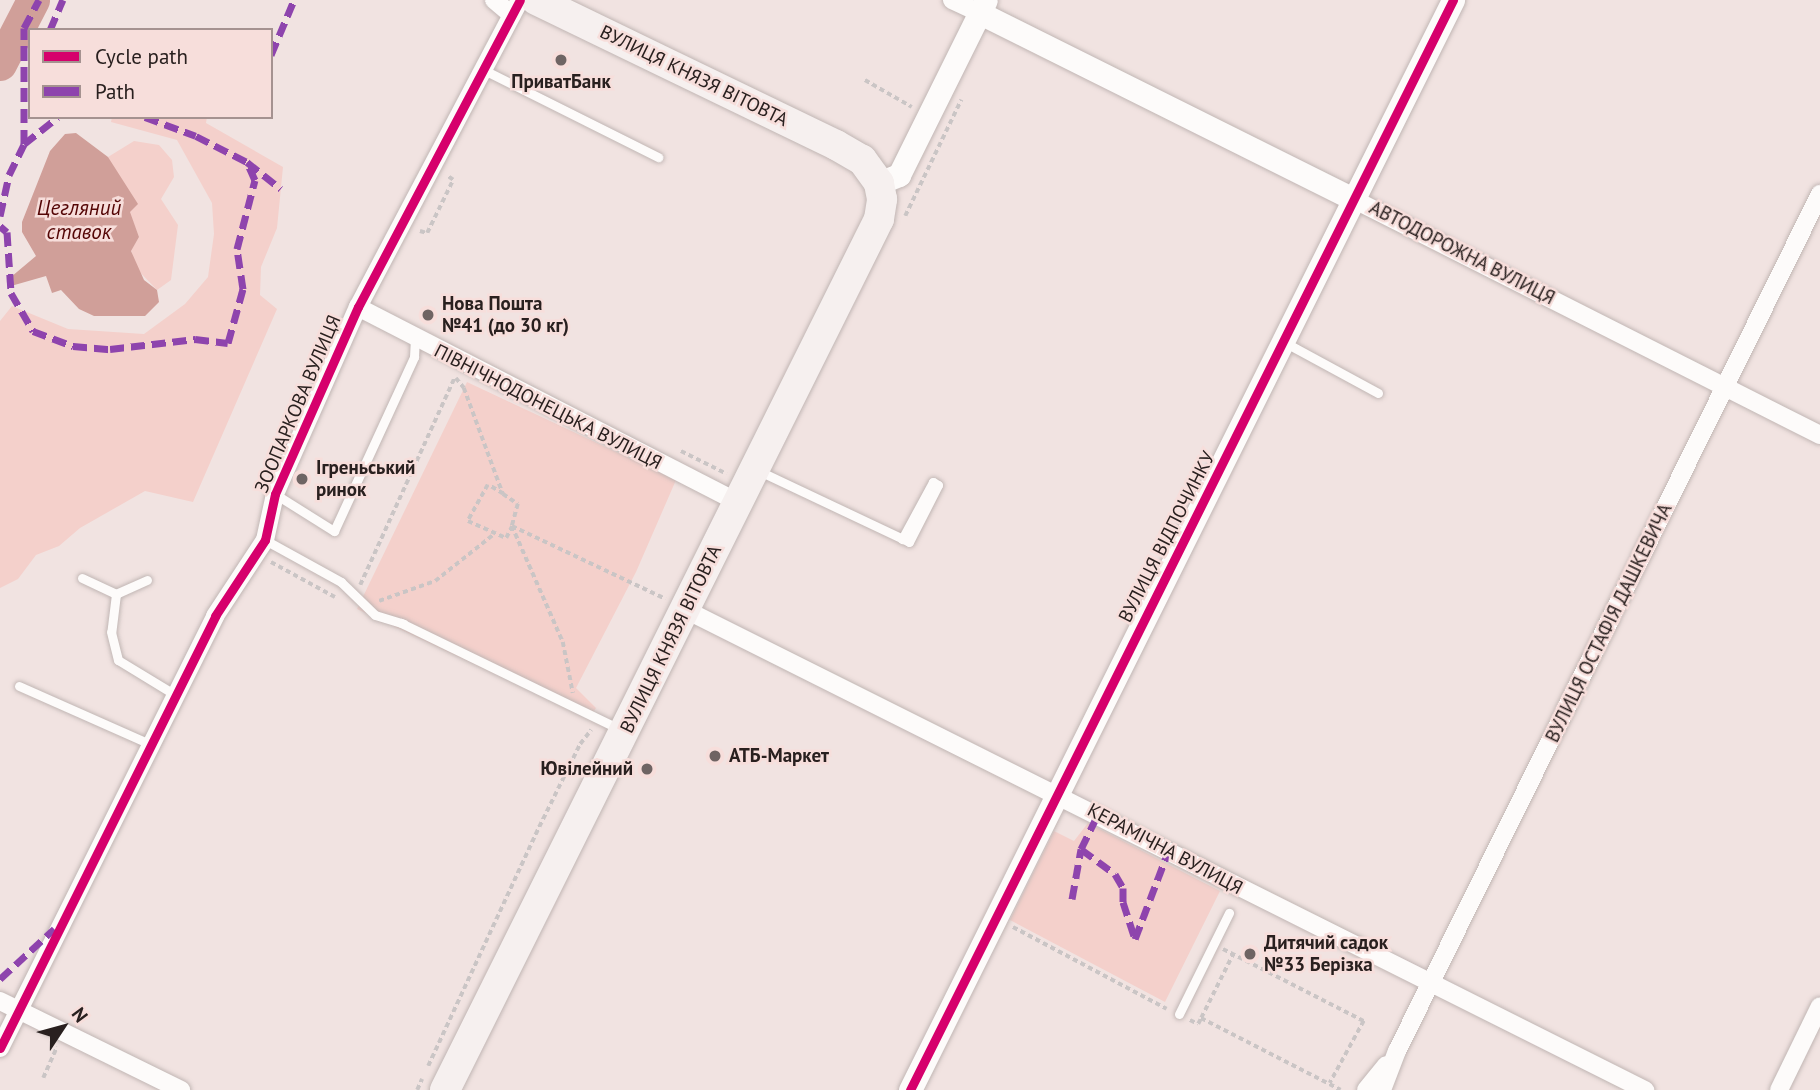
<!DOCTYPE html>
<meta charset="utf-8">
<style>
body{margin:0}
#map{position:relative;width:1820px;height:1090px;overflow:hidden;background:#f1e3e1;font-family:"PT Sans",sans-serif}
div>[style]{position:absolute}
.green>*{inset:0;background:#f4d0cb}
.water>*{inset:0;background:#d09f99}
.river>*{height:33px;margin:-16.5px;padding:0 16.5px;transform-origin:16.5px;border-radius:16.5px;background:#d09f99}
.path>*{height:3.5px;margin-top:-1.75px;transform-origin:0;background:repeating-linear-gradient(90deg,#cac5c5 0 5px,transparent 0 8.5px)}
.roads{filter:drop-shadow(0 0 2px #c1b6b4) drop-shadow(0 0 2px #c1b6b4)}
.service>*{height:9px;margin:-4.5px;padding:0 4.5px;transform-origin:4.5px;border-radius:4.5px;background:#fdfbfa}
.minor>*{height:18px;margin:-9px;padding:0 9px;transform-origin:9px;border-radius:9px;background:#fdfbfa}
.tertiary>*{height:23px;margin:-11.5px;padding:0 11.5px;transform-origin:11.5px;border-radius:11.5px;background:#fdfbfa}
.primary>*{height:30px;margin:-15px;padding:0 15px;transform-origin:15px;border-radius:15px;background:#f6f0ef}
.quiet>*{height:7px;margin-top:-3.5px;transform-origin:0;background:repeating-linear-gradient(90deg,#8e44ad 0 14px,transparent 0 21px)}
.cycleway>*{height:9px;margin:-4.5px;padding:0 4.5px;transform-origin:4.5px;border-radius:4.5px;background:#d6006c}
.dots>*{width:19px;height:19px;translate:-50% -50%;box-sizing:border-box;border:4px solid #f7dedb;border-radius:50%}
span{translate:-50% -50%;white-space:nowrap;text-align:center;line-height:1.15;-webkit-text-stroke:5px #f7dedb;paint-order:stroke}
.street-label{font-size:19px;color:#29201f}
.poi-label{font-size:19px;color:#29201f;font-weight:700}
.left{translate:0 -50%;text-align:left}
.right{translate:-100% -50%;text-align:right}
.water-label{font-size:21px;color:#540505;font-style:italic}
.legend{position:absolute;left:28px;top:28px;width:245px;height:91px;box-sizing:border-box;background:#f7dedb;border:2px solid #a59290;margin:0;padding:9px 12px;list-style:none;font-size:21px;color:#29201f}
.legend li{display:flex;align-items:center;gap:14px;height:35px}
.legend b{width:35px;border:2px solid #a59290}
.north{position:absolute;left:28px;top:992px;width:70px;height:70px;-webkit-text-stroke:5px #f7dedb;paint-order:stroke;rotate:54deg;font-size:19px;font-weight:700;line-height:28px;text-align:center;color:#29201f}
.north::after{content:'';display:block;margin:auto;width:24px;height:32px;background:#29201f;clip-path:polygon(50% 0,100% 100%,50% 72%,0 100%)}
</style>
<div id="map">
<div class="green">
<i style="clip-path:polygon(112px 117px,207px 117px,206px 123px,283px 167px,277px 228px,261px 267px,260px 295px,277px 309px,193px 502px,145px 491px,80px 528px,59px 546px,36px 555px,18px 579px,0 588px,0 321px,12px 306px,68px 329px,144px 334px,185px 304px,208px 277px,214px 234px,212px 203px,177px 140px,111px 122px)"></i>
<i style="clip-path:polygon(134px 141px,159px 145px,172px 160px,174px 177px,161px 199px,178px 225px,171px 280px,157px 290px,135px 267px,131px 250px,139px 237px,108px 157px)"></i>
<i style="clip-path:polygon(467px 382px,676px 480px,636px 572px,576px 688px,596px 708px,589px 718px,357px 609px)"></i>
<i style="clip-path:polygon(1088px 823px,1220px 891px,1165px 1002px,1010px 920px,1054px 831px,1074px 841px)"></i>
</div>
<div class="water">
<i style="clip-path:polygon(76px 133px,108px 157px,138px 204px,130px 212px,139px 237px,131px 251px,144px 280px,157px 290px,159px 302px,145px 316px,94px 316px,79px 309px,61px 290px,52px 293px,46px 276px,11px 286px,11px 277px,36px 256px,22px 232px,22px 222px,50px 151px,65px 134px)"></i>
</div>
<div class="river">
<i style="left:0;top:64px;width:72px;rotate:-62.7deg"></i>
</div>
<div class="path">
<i style="left:865px;top:80px;width:54px;rotate:29.9deg"></i>
<i style="left:905px;top:216px;width:129px;rotate:-64.2deg"></i>
<i style="left:420px;top:231px;width:7px;rotate:16deg"></i>
<i style="left:427px;top:233px;width:59px;rotate:-63.9deg"></i>
<i style="left:453px;top:180px;width:7px;rotate:-146deg"></i>
<i style="left:456px;top:378px;width:13px;rotate:51deg"></i>
<i style="left:464px;top:388px;width:113px;rotate:69.8deg"></i>
<i style="left:503px;top:494px;width:18px;rotate:34deg"></i>
<i style="left:518px;top:504px;width:23px;rotate:105deg"></i>
<i style="left:512px;top:526px;width:170px;rotate:25.4deg"></i>
<i style="left:681px;top:451px;width:51px;rotate:26.6deg"></i>
<i style="left:503px;top:494px;width:17px;rotate:-149deg"></i>
<i style="left:488px;top:485px;width:41px;rotate:119.1deg"></i>
<i style="left:468px;top:521px;width:42px;rotate:24.1deg"></i>
<i style="left:506px;top:538px;width:13px;rotate:-63deg"></i>
<i style="left:512px;top:526px;width:127px;rotate:66.3deg"></i>
<i style="left:563px;top:642px;width:52px;rotate:78.9deg"></i>
<i style="left:271px;top:562px;width:73px;rotate:28.7deg"></i>
<i style="left:360px;top:585px;width:229px;rotate:-65.5deg"></i>
<i style="left:379px;top:601px;width:59px;rotate:-19.7deg"></i>
<i style="left:435px;top:581px;width:75px;rotate:-38.5deg"></i>
<i style="left:1013px;top:927px;width:174px;rotate:28deg"></i>
<i style="left:1223px;top:949px;width:158px;rotate:27.1deg"></i>
<i style="left:1364px;top:1021px;width:71px;rotate:118.7deg"></i>
<i style="left:1201px;top:1018px;width:72px;rotate:-63.4deg"></i>
<i style="left:1190px;top:1020px;width:9px;rotate:27deg"></i>
<i style="left:1198px;top:1024px;width:7px;rotate:-63deg"></i>
<i style="left:1201px;top:1018px;width:157px;rotate:27.2deg"></i>
<i style="left:428px;top:1066px;width:264px;rotate:-65.1deg"></i>
<i style="left:539px;top:827px;width:93px;rotate:-63.7deg"></i>
<i style="left:580px;top:744px;width:18px;rotate:-52deg"></i>
<i style="left:43px;top:1078px;width:34px;rotate:-66deg"></i>
<i style="left:417px;top:1090px;width:12px;rotate:-66deg"></i>
</div>
<div class="roads">
<div class="service">
<i style="left:484px;top:70px;width:195px;rotate:26.6deg"></i>
<i style="left:1284px;top:342px;width:107px;rotate:28.5deg"></i>
<i style="left:757px;top:470px;width:168px;rotate:25.3deg"></i>
<i style="left:909px;top:542px;width:64px;rotate:-63deg"></i>
<i style="left:938px;top:485px;width:6px;rotate:-149deg"></i>
<i style="left:933px;top:482px;width:65px;rotate:118.5deg"></i>
<i style="left:275px;top:494px;width:70px;rotate:32.1deg"></i>
<i style="left:334px;top:531px;width:192px;rotate:-65.3deg"></i>
<i style="left:414px;top:357px;width:18px;rotate:-87deg"></i>
<i style="left:265px;top:540px;width:87px;rotate:28.9deg"></i>
<i style="left:341px;top:582px;width:47px;rotate:44.1deg"></i>
<i style="left:375px;top:615px;width:30px;rotate:17deg"></i>
<i style="left:82px;top:578px;width:38px;rotate:25deg"></i>
<i style="left:147px;top:580px;width:34px;rotate:156deg"></i>
<i style="left:116px;top:594px;width:38px;rotate:97deg"></i>
<i style="left:111px;top:632px;width:29px;rotate:76deg"></i>
<i style="left:118px;top:660px;width:69px;rotate:31.4deg"></i>
<i style="left:401px;top:623px;width:242px;rotate:25.9deg"></i>
<i style="left:19px;top:686px;width:145px;rotate:23.9deg"></i>
<i style="left:1179px;top:1014px;width:113px;rotate:-63.7deg"></i>
</div>
<div class="minor">
<i style="left:494px;top:0;width:23px;rotate:40deg"></i>
<i style="left:952px;top:0;width:31px;rotate:25deg"></i>
<i style="left:1353px;top:199px;width:523px;rotate:26.81deg"></i>
<i style="left:358px;top:307px;width:428px;rotate:27.2deg"></i>
<i style="left:684px;top:609px;width:1075px;rotate:26.59deg"></i>
<i style="left:0;top:1001px;width:202px;rotate:26.2deg"></i>
<i style="left:0;top:1048px;width:483px;rotate:-63.5deg"></i>
<i style="left:215px;top:616px;width:91px;rotate:-56.7deg"></i>
<i style="left:265px;top:540px;width:47px;rotate:-77.7deg"></i>
<i style="left:275px;top:494px;width:205px;rotate:-66.1deg"></i>
<i style="left:358px;top:307px;width:347px;rotate:-62.2deg"></i>
<i style="left:1366px;top:1090px;width:32px;rotate:-51deg"></i>
<i style="left:1382px;top:1090px;width:42px;rotate:-69deg"></i>
<i style="left:1397px;top:1051px;width:956px;rotate:-63.73deg"></i>
<i style="left:1779px;top:1090px;width:93px;rotate:-64deg"></i>
</div>
<div class="tertiary">
<i style="left:980px;top:13px;width:417px;rotate:26.5deg"></i>
<i style="left:879px;top:183px;width:22px;rotate:-22deg"></i>
<i style="left:899px;top:175px;width:195px;rotate:-63.6deg"></i>
<i style="left:910px;top:1090px;width:1218px;rotate:-63.52deg"></i>
</div>
<div class="primary">
<i style="left:445px;top:1090px;width:973px;rotate:-63.51deg"></i>
<i style="left:879px;top:219px;width:20px;rotate:-81deg"></i>
<i style="left:882px;top:199px;width:16px;rotate:-101deg"></i>
<i style="left:879px;top:183px;width:29px;rotate:-126deg"></i>
<i style="left:862px;top:160px;width:30px;rotate:-150deg"></i>
<i style="left:836px;top:145px;width:333px;rotate:-154.2deg"></i>
</div>
</div>
<div class="quiet">
<i style="left:50px;top:30px;width:33px;rotate:-67deg"></i>
<i style="left:271px;top:55px;width:60px;rotate:-67.3deg"></i>
<i style="left:145px;top:117px;width:54px;rotate:20.4deg"></i>
<i style="left:196px;top:136px;width:57px;rotate:27deg"></i>
<i style="left:247px;top:162px;width:43px;rotate:38.5deg"></i>
<i style="left:24px;top:144px;width:43px;rotate:-38.5deg"></i>
<i style="left:0;top:216px;width:42px;rotate:-77.6deg"></i>
<i style="left:9px;top:175px;width:34px;rotate:-64deg"></i>
<i style="left:24px;top:144px;width:116px;rotate:-90deg"></i>
<i style="left:24px;top:28px;width:32px;rotate:-62deg"></i>
<i style="left:0;top:226px;width:9px;rotate:41deg"></i>
<i style="left:7px;top:232px;width:61px;rotate:86.2deg"></i>
<i style="left:11px;top:293px;width:44px;rotate:59.9deg"></i>
<i style="left:33px;top:331px;width:43px;rotate:20.6deg"></i>
<i style="left:73px;top:346px;width:37px;rotate:5deg"></i>
<i style="left:110px;top:349px;width:86px;rotate:-6.7deg"></i>
<i style="left:195px;top:339px;width:33px;rotate:7deg"></i>
<i style="left:228px;top:343px;width:56px;rotate:-74.5deg"></i>
<i style="left:243px;top:289px;width:40px;rotate:-98.5deg"></i>
<i style="left:237px;top:249px;width:71px;rotate:-75.4deg"></i>
<i style="left:255px;top:180px;width:20px;rotate:-114deg"></i>
<i style="left:1081px;top:849px;width:42px;rotate:36.3deg"></i>
<i style="left:1115px;top:874px;width:16px;rotate:60deg"></i>
<i style="left:1123px;top:888px;width:14px;rotate:90deg"></i>
<i style="left:1123px;top:902px;width:39px;rotate:72deg"></i>
<i style="left:1072px;top:899px;width:51px;rotate:-79.8deg"></i>
<i style="left:1081px;top:849px;width:39px;rotate:-64deg"></i>
<i style="left:1135px;top:939px;width:93px;rotate:-69.2deg"></i>
<i style="left:0;top:979px;width:74px;rotate:-42.8deg"></i>
</div>
<div class="cycleway">
<i style="left:0;top:1048px;width:483px;rotate:-63.5deg"></i>
<i style="left:215px;top:616px;width:91px;rotate:-56.7deg"></i>
<i style="left:265px;top:540px;width:47px;rotate:-77.7deg"></i>
<i style="left:275px;top:494px;width:205px;rotate:-66.1deg"></i>
<i style="left:358px;top:307px;width:347px;rotate:-62.2deg"></i>
<i style="left:910px;top:1090px;width:1218px;rotate:-63.52deg"></i>
</div>
<div class="dots">
<i style="left:561px;top:60px;background:#6f6463"></i>
<i style="left:428px;top:315px;background:#6f6463"></i>
<i style="left:302px;top:479px;background:#6f6463"></i>
<i style="left:715px;top:756px;background:#6f6463"></i>
<i style="left:647px;top:769px;background:#6f6463"></i>
<i style="left:1250px;top:954px;background:#6f6463"></i>
</div>
<div class="street-label">
<span style="left:694px;top:76px;rotate:26deg">ВУЛИЦЯ КНЯЗЯ ВІТОВТА</span>
<span style="left:1462px;top:253px;rotate:27deg">АВТОДОРОЖНА ВУЛИЦЯ</span>
<span style="left:298px;top:404px;rotate:-67deg">ЗООПАРКОВА ВУЛИЦЯ</span>
<span style="left:548px;top:407px;rotate:27deg">ПІВНІЧНОДОНЕЦЬКА ВУЛИЦЯ</span>
<span style="left:1167px;top:537px;rotate:-63deg">ВУЛИЦЯ ВІДПОЧИНКУ</span>
<span style="left:1609px;top:623px;rotate:-64deg">ВУЛИЦЯ ОСТАФІЯ ДАШКЕВИЧА</span>
<span style="left:671px;top:639px;rotate:-64deg">ВУЛИЦЯ КНЯЗЯ ВІТОВТА</span>
<span style="left:1165px;top:849px;rotate:28deg">КЕРАМІЧНА ВУЛИЦЯ</span>
</div>
<div class="poi-label">
<span style="left:561px;top:82px">ПриватБанк</span>
<span class="left" style="left:442px;top:315px">Нова Пошта<br>№41 (до 30 кг)</span>
<span class="left" style="left:316px;top:479px">Ігреньський<br>ринок</span>
<span class="left" style="left:729px;top:756px">АТБ-Маркет</span>
<span class="right" style="left:633px;top:769px">Ювілейний</span>
<span class="left" style="left:1264px;top:954px">Дитячий садок<br>№33 Берізка</span>
</div>
<div class="water-label">
<span style="left:79px;top:220px">Цегляний<br>ставок</span>
</div>
<ul class="legend">
<li><b style="height:9px;background:#d6006c"></b>Cycle path</li>
<li><b style="height:9px;background:#8e44ad"></b>Path</li>
</ul>
<div class="north">N</div>
</div>
